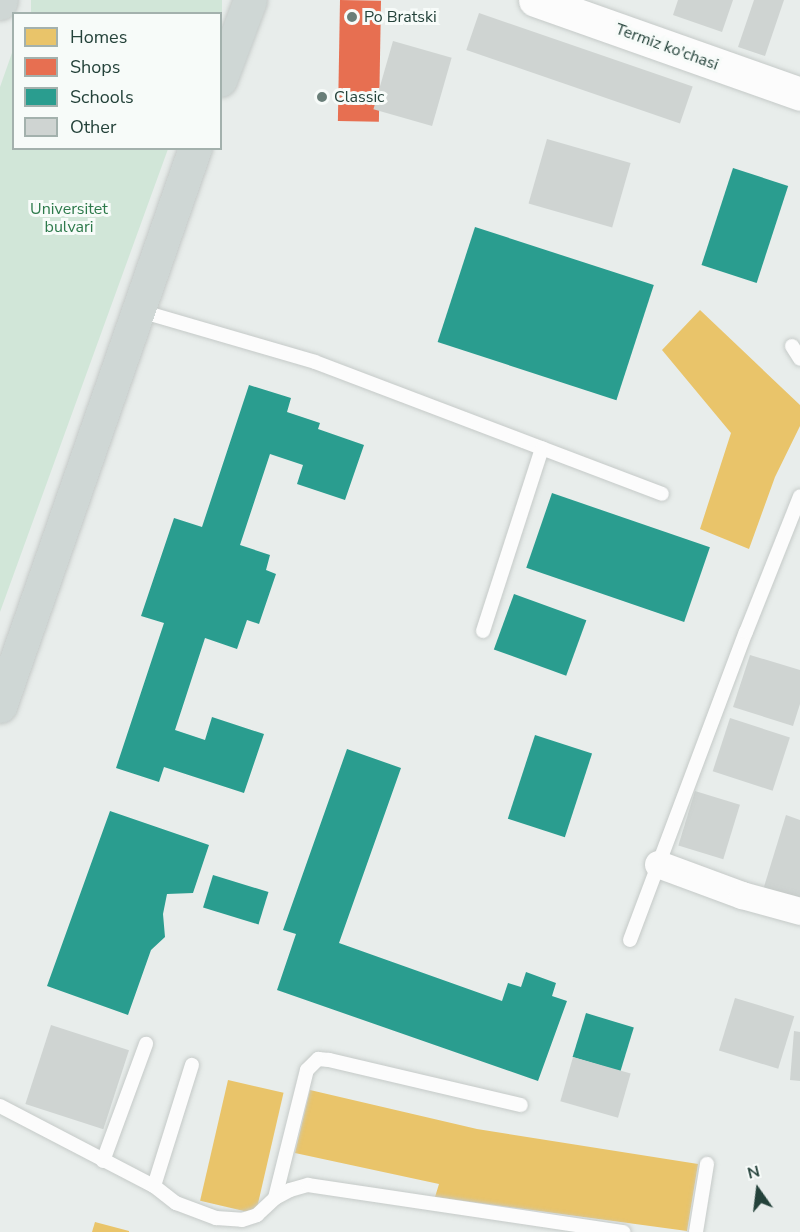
<!DOCTYPE html>
<style>
body{margin:0}
#map{position:relative;width:800px;height:1232px;overflow:hidden;background:#e8edeb;font-family:"Nunito Sans",sans-serif}
div>[style]{position:absolute}
.green>*{inset:0;background:#d1e6d8;transform-origin:0 0}
.homes>*{inset:0;background:#e9c46a;transform-origin:0 0}
.shops>*{inset:0;background:#e76f51;transform-origin:0 0}
.schools>*{inset:0;background:#2a9d8f;transform-origin:0 0}
.building>*{inset:0;background:#cfd4d2;transform-origin:0 0}
.roads{filter:drop-shadow(0 0 2px #c5cac8) drop-shadow(0 0 2px #c5cac8)}
.lane>*{height:14px;margin:-7px;padding:0 7px;transform-origin:7px;border-radius:7px;background:#fcfcfc}
.street>*{height:27px;margin:-13.5px;padding:0 13.5px;transform-origin:13.5px;border-radius:13.5px;background:#fcfcfc}
.secondary>*{height:33px;margin:-16.5px;padding:0 16.5px;transform-origin:16.5px;border-radius:16.5px;background:#fcfcfc}
.primary>*{height:33px;margin:-16.5px;padding:0 16.5px;transform-origin:16.5px;border-radius:16.5px;background:#cfd7d5}
.dots>*{width:16px;height:16px;translate:-50% -50%;box-sizing:border-box;border:3px solid #f7fbf9;border-radius:50%}
span{translate:-50% -50%;white-space:nowrap;text-align:center;line-height:1.15;-webkit-text-stroke:6px #f7fbf9;paint-order:stroke}
.poi-label{font-size:16px;color:#24423a}
.left{translate:0 -50%;text-align:left}
.street-label{font-size:16px;color:#24423a}
.park-label{font-size:16px;color:#2d7a4b}
.legend{position:absolute;left:12px;top:12px;width:210px;height:138px;box-sizing:border-box;background:#f7fbf9;border:2px solid #a3b1ad;margin:0;padding:8px 10px;list-style:none;font-size:18px;color:#24423a}
.legend li{display:flex;align-items:center;gap:12px;height:30px}
.legend b{width:30px;border:2px solid #a3b1ad}
.north{position:absolute;left:728px;top:1160px;width:60px;height:60px;-webkit-text-stroke:4px #f7fbf9;paint-order:stroke;rotate:346deg;font-size:16px;font-weight:700;line-height:24px;text-align:center;color:#24423a}
.north::after{content:'';display:block;margin:auto;width:21px;height:27px;background:#24423a;clip-path:polygon(50% 0,100% 100%,50% 72%,0 100%)}
</style>
<div id="map">
<div class="green">
<i style="left:31px;top:0;width:191px;height:14px"></i>
<i style="clip-path:polygon(13px 50px,14px 148px,168px 149px,0 612px,0 87px)"></i>
</div>
<div class="homes">
<i style="clip-path:polygon(700px 310px,800px 405px,800px 426px,775px 477px,749px 549px,700px 529px,731px 433px,662px 350px)"></i>
<i style="left:228px;top:1080px;width:57px;height:124px;rotate:13deg"></i>
<i style="clip-path:polygon(310px 1090px,477px 1129px,698px 1164px,687px 1231px,435px 1197px,439px 1184px,295px 1153px)"></i>
<i style="clip-path:polygon(95px 1222px,129px 1231px,129px 1232px,92px 1232px)"></i>
</div>
<div class="shops">
<i style="left:340px;top:0;width:41px;height:121px;rotate:1deg"></i>
</div>
<div class="schools">
<i style="left:733px;top:168px;width:58px;height:102px;rotate:18deg"></i>
<i style="left:475px;top:227px;width:188px;height:121px;rotate:18deg"></i>
<i style="clip-path:polygon(249px 385px,291px 398px,287px 412px,320px 423px,318px 429px,364px 445px,345px 500px,297px 484px,303px 465px,270px 454px,240px 545px,270px 555px,266px 570px,276px 574px,259px 624px,247px 620px,237px 649px,205px 638px,175px 730px,205px 740px,212px 717px,264px 734px,244px 793px,164px 767px,159px 782px,116px 768px,164px 623px,141px 616px,174px 518px,202px 527px)"></i>
<i style="left:552px;top:493px;width:167px;height:79px;rotate:19deg"></i>
<i style="left:514px;top:594px;width:77px;height:59px;rotate:20deg"></i>
<i style="left:535px;top:735px;width:60px;height:88px;rotate:18deg"></i>
<i style="clip-path:polygon(347px 749px,401px 768px,339px 943px,502px 1001px,508px 983px,521px 987px,526px 972px,556px 983px,552px 996px,567px 1001px,538px 1081px,277px 990px,296px 934px,283px 930px)"></i>
<i style="clip-path:polygon(110px 811px,209px 845px,193px 893px,167px 894px,163px 914px,165px 937px,151px 950px,128px 1015px,47px 986px)"></i>
<i style="left:213px;top:875px;width:58px;height:34px;rotate:17deg"></i>
<i style="left:586px;top:1013px;width:50px;height:46px;rotate:17deg"></i>
</div>
<div class="building">
<i style="clip-path:polygon(678px 0,733px 0,722px 32px,673px 15px)"></i>
<i style="clip-path:polygon(754px 0,784px 0,765px 56px,738px 47px)"></i>
<i style="left:479px;top:13px;width:226px;height:39px;rotate:19deg"></i>
<i style="left:393px;top:41px;width:61px;height:71px;rotate:16deg"></i>
<i style="left:547px;top:139px;width:87px;height:67px;rotate:16deg"></i>
<i style="clip-path:polygon(750px 655px,800px 670px,800px 704px,793px 726px,733px 707px)"></i>
<i style="left:730px;top:718px;width:63px;height:56px;rotate:18deg"></i>
<i style="left:695px;top:791px;width:47px;height:57px;rotate:17deg"></i>
<i style="clip-path:polygon(786px 815px,800px 820px,800px 901px,763px 890px)"></i>
<i style="left:735px;top:998px;width:62px;height:55px;rotate:17deg"></i>
<i style="left:51px;top:1025px;width:82px;height:83px;rotate:18deg"></i>
<i style="clip-path:polygon(794px 1031px,800px 1032px,800px 1081px,790px 1080px)"></i>
<i style="left:573px;top:1057px;width:60px;height:46px;rotate:16deg"></i>
</div>
<div class="roads">
<div class="lane">
<i style="left:140px;top:311px;width:182px;rotate:16.2deg"></i>
<i style="left:315px;top:362px;width:371px;rotate:20.8deg"></i>
<i style="left:792px;top:346px;width:15px;rotate:58deg"></i>
<i style="left:483px;top:631px;width:192px;rotate:-72.1deg"></i>
<i style="left:630px;top:940px;width:329px;rotate:-69.4deg"></i>
<i style="left:746px;top:632px;width:146px;rotate:-68.3deg"></i>
<i style="left:0;top:1106px;width:174px;rotate:27.5deg"></i>
<i style="left:154px;top:1186px;width:28px;rotate:38deg"></i>
<i style="left:176px;top:1203px;width:43px;rotate:20.6deg"></i>
<i style="left:216px;top:1218px;width:26px;rotate:4deg"></i>
<i style="left:242px;top:1220px;width:16px;rotate:-18deg"></i>
<i style="left:257px;top:1215px;width:25px;rotate:-43deg"></i>
<i style="left:275px;top:1198px;width:17px;rotate:-28deg"></i>
<i style="left:290px;top:1190px;width:19px;rotate:-16deg"></i>
<i style="left:308px;top:1185px;width:319px;rotate:8.5deg"></i>
<i style="left:103px;top:1161px;width:125px;rotate:-69.8deg"></i>
<i style="left:154px;top:1186px;width:127px;rotate:-72.6deg"></i>
<i style="left:275px;top:1198px;width:132px;rotate:-76deg"></i>
<i style="left:307px;top:1070px;width:16px;rotate:-45deg"></i>
<i style="left:318px;top:1059px;width:11px;rotate:5deg"></i>
<i style="left:329px;top:1060px;width:197px;rotate:13.2deg"></i>
<i style="left:696px;top:1232px;width:69px;rotate:-80.8deg"></i>
</div>
<div class="street">
<i style="left:658px;top:864px;width:90px;rotate:20.3deg"></i>
<i style="left:742px;top:895px;width:60px;rotate:15.4deg"></i>
</div>
<div class="secondary">
<i style="left:535px;top:0;width:281px;rotate:19.5deg"></i>
</div>
<div class="primary">
<i style="left:0;top:3px;width:3px;rotate:-72deg"></i>
<i style="left:220px;top:80px;width:85px;rotate:-69.4deg"></i>
<i style="left:0;top:706px;width:591px;rotate:-70.74deg"></i>
</div>
</div>
<div class="dots">
<i style="left:352px;top:17px;background:#697e78"></i>
<i style="left:322px;top:97px;background:#697e78"></i>
</div>
<div class="poi-label">
<span class="left" style="left:364px;top:17px">Po Bratski</span>
<span class="left" style="left:334px;top:97px">Classic</span>
</div>
<div class="street-label">
<span style="left:667px;top:47px;rotate:20deg">Termiz ko'chasi</span>
</div>
<div class="park-label">
<span style="left:69px;top:218px">Universitet<br>bulvari</span>
</div>
<ul class="legend">
<li><b style="height:16px;background:#e9c46a"></b>Homes</li>
<li><b style="height:16px;background:#e76f51"></b>Shops</li>
<li><b style="height:16px;background:#2a9d8f"></b>Schools</li>
<li><b style="height:16px;background:#cfd4d2"></b>Other</li>
</ul>
<div class="north">N</div>
</div>
